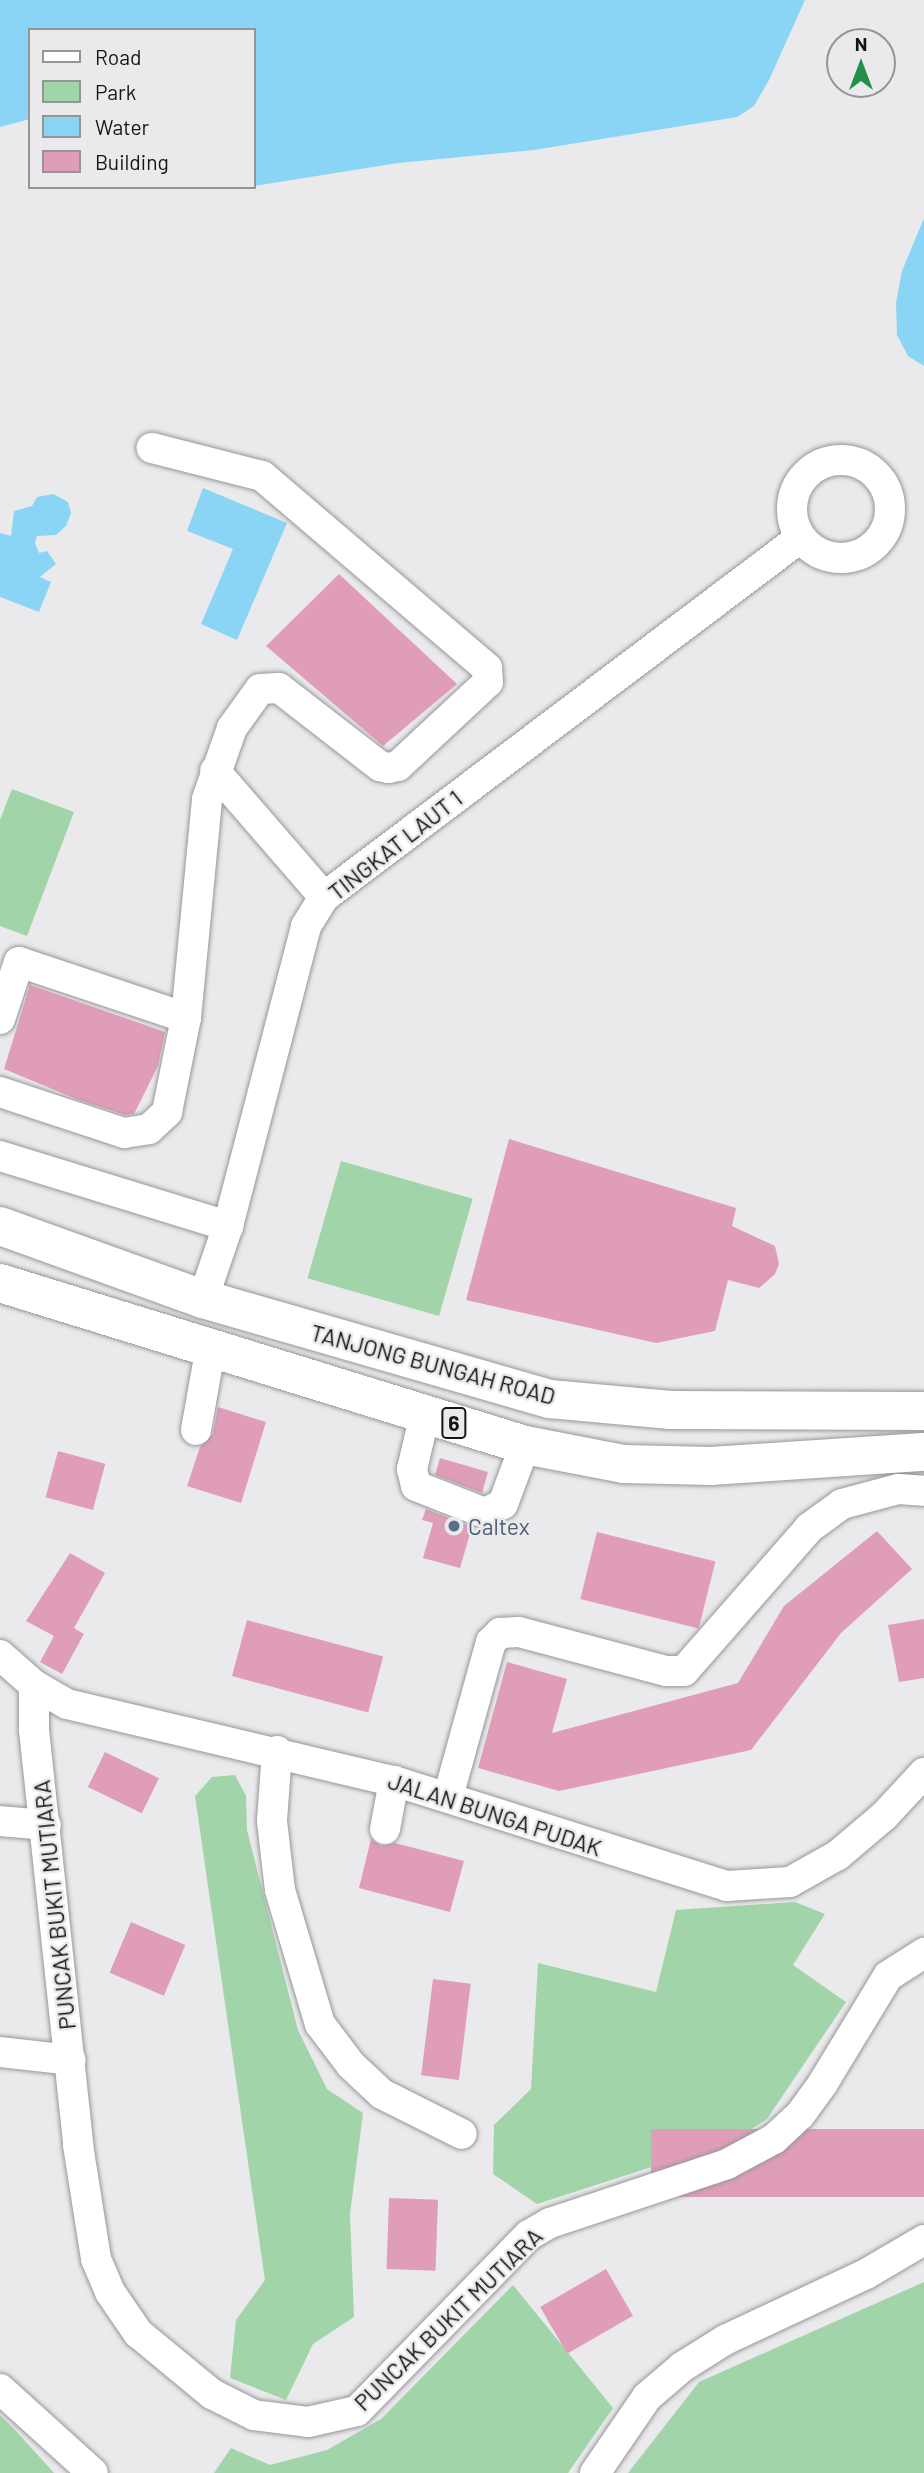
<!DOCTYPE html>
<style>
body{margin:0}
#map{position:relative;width:924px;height:2473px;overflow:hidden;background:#eaeaec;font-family:Barlow,sans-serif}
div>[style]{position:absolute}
.green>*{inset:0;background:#a2d4a9;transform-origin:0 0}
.water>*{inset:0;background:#8ad5f6}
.building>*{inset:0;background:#e09db9;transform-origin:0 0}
.roads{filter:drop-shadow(0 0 2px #979799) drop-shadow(0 0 2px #979799)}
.minor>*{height:30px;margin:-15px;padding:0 15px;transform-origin:15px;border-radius:15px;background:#fff}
.minor>.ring{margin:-15px;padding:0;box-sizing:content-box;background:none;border:30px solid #fff;border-radius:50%}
.major>*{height:38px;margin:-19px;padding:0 19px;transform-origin:19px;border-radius:19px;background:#fff}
.dots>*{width:19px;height:19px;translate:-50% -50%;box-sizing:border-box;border:4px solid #eaeaec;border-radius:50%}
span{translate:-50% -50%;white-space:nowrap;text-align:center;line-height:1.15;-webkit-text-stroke:5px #eaeaec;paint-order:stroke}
.shield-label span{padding:2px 5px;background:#eaeaec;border:2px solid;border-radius:5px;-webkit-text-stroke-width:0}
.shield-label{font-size:21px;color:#141515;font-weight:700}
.street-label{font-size:23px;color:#141515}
.service-label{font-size:23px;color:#4e5e75}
.left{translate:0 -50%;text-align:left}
.legend{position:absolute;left:28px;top:28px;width:228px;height:161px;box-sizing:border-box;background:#eaeaec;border:2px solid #949596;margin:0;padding:9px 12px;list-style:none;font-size:21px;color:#141515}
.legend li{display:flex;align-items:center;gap:14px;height:35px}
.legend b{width:35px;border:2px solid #949596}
.north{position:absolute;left:826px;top:28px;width:70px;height:70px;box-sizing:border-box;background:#eaeaec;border:2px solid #949596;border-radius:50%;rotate:0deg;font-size:19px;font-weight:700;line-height:28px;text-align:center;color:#141515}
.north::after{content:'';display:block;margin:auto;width:24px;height:32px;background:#229048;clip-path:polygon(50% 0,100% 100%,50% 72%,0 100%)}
</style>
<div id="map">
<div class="green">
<i style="clip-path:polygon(12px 789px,74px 812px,27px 936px,0 926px,0 820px)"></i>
<i style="left:341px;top:1161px;width:137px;height:122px;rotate:16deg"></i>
<i style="clip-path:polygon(235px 1775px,246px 1796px,247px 1830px,298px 2030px,327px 2089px,363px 2113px,350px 2214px,354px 2317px,313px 2344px,286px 2400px,230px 2378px,236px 2320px,265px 2280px,195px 1796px,212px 1777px)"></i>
<i style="clip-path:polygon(795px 1902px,825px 1914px,793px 1965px,846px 2002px,767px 2119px,732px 2141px,537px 2204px,493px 2174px,494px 2125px,531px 2089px,538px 1963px,656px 1992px,676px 1910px)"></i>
<i style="clip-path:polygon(924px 2282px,924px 2473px,628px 2473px,699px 2382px)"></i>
<i style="clip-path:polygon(513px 2285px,613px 2408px,568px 2473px,214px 2473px,231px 2448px,270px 2465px,327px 2450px,381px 2419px)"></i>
<i style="clip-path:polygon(0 2415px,16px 2431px,54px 2473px,0 2473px)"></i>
</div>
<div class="water">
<i style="clip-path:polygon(0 0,805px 0,769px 80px,754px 106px,737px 117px,534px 150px,398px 163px,254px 186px,254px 30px,30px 30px,30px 119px,0 127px)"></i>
<i style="clip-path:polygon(924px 218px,924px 366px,908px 356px,897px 335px,896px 303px,902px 271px)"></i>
<i style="clip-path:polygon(203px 488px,287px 523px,237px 640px,201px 624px,233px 549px,187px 531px)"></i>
<i style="clip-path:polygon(53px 494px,68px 502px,71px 513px,66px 526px,56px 535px,37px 536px,35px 543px,39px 553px,47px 551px,56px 564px,40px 577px,51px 582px,39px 612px,0 597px,0 533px,11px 536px,14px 511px,32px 506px,37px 497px)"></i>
</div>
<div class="building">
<i style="clip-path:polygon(339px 574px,457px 684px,383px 746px,266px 646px)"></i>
<i style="clip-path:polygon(30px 985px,165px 1032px,158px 1066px,134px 1114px,125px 1115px,79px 1100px,4px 1069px)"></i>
<i style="clip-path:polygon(509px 1139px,736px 1208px,732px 1226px,775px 1246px,779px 1264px,775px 1274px,759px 1288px,728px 1280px,715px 1331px,656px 1343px,466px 1300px)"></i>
<i style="clip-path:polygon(218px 1407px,266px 1422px,241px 1503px,187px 1486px,200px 1447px,213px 1434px)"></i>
<i style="left:58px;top:1451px;width:49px;height:48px;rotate:15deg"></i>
<i style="clip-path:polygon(440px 1458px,488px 1472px,482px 1493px,435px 1475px)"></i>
<i style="clip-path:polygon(426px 1509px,472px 1527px,460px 1568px,423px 1558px,433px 1523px,422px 1520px)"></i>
<i style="clip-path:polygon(877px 1531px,912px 1569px,841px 1633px,751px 1750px,559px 1791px,478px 1768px,507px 1662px,567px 1679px,552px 1733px,738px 1683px,784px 1606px)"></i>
<i style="left:597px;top:1532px;width:122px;height:69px;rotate:14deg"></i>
<i style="clip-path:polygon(70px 1553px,105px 1573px,74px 1628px,84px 1634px,62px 1674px,40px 1662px,54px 1636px,26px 1621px)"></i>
<i style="clip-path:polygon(924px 1619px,924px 1678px,899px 1682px,888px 1625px)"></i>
<i style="left:247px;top:1620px;width:141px;height:58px;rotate:15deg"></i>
<i style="left:105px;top:1752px;width:60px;height:39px;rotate:26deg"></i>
<i style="clip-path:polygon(371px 1839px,381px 1846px,395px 1843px,464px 1861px,450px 1912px,359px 1888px)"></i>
<i style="left:131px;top:1922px;width:59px;height:55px;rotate:23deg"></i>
<i style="left:433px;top:1979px;width:38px;height:97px;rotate:7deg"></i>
<i style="left:924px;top:2129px;width:68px;height:273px;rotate:90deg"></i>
<i style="left:389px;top:2198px;width:49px;height:71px;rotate:2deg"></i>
<i style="left:606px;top:2269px;width:54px;height:76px;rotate:60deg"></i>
</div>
<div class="roads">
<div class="minor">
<i class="ring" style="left:792px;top:460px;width:68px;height:68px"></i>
<i style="left:215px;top:771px;width:167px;rotate:49.1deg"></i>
<i style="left:0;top:1019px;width:60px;rotate:-71.6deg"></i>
<i style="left:19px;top:962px;width:176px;rotate:18.5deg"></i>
<i style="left:0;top:1092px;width:131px;rotate:18.3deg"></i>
<i style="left:124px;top:1133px;width:25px;rotate:-9deg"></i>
<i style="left:149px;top:1129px;width:25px;rotate:-43deg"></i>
<i style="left:167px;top:1112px;width:96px;rotate:-78.6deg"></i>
<i style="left:186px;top:1018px;width:220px;rotate:-84.5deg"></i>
<i style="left:207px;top:799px;width:75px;rotate:-70.6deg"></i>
<i style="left:232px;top:728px;width:48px;rotate:-54.3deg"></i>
<i style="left:260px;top:689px;width:19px;rotate:-3deg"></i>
<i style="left:279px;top:688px;width:128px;rotate:37.7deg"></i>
<i style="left:380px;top:766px;width:9px;rotate:13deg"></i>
<i style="left:389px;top:768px;width:9px;rotate:-13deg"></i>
<i style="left:398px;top:766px;width:123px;rotate:-43deg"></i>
<i style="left:488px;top:682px;width:14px;rotate:-94deg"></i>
<i style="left:487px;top:668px;width:296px;rotate:-139.5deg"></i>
<i style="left:262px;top:476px;width:114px;rotate:-165.7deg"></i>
<i style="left:0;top:1156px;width:239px;rotate:17.1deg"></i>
<i style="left:203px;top:1299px;width:77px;rotate:-71.1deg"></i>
<i style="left:228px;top:1226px;width:310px;rotate:-75.4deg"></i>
<i style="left:306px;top:926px;width:34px;rotate:-58deg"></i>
<i style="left:324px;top:897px;width:596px;rotate:-37.02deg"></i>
<i style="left:425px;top:1414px;width:57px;rotate:103.3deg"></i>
<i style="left:412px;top:1469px;width:17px;rotate:77deg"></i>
<i style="left:416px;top:1486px;width:74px;rotate:21.4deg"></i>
<i style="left:485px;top:1513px;width:20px;rotate:-27deg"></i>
<i style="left:503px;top:1504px;width:63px;rotate:-69.6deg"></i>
<i style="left:196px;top:1430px;width:85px;rotate:-79.9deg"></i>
<i style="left:0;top:1655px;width:45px;rotate:41.4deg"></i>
<i style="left:34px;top:1685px;width:38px;rotate:30deg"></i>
<i style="left:67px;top:1704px;width:336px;rotate:13.3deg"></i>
<i style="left:394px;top:1781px;width:349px;rotate:17.5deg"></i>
<i style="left:727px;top:1886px;width:63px;rotate:-3.6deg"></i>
<i style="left:790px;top:1882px;width:55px;rotate:-29.4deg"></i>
<i style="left:838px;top:1855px;width:60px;rotate:-40.3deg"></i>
<i style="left:884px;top:1816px;width:59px;rotate:-47.1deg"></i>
<i style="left:34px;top:1685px;width:45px;rotate:90deg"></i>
<i style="left:34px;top:1730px;width:417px;rotate:83.9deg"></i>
<i style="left:78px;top:2145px;width:115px;rotate:81deg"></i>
<i style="left:96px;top:2259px;width:36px;rotate:67deg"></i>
<i style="left:110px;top:2292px;width:50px;rotate:55.7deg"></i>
<i style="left:138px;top:2333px;width:96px;rotate:39.5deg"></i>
<i style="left:212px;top:2394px;width:47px;rotate:26.6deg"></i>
<i style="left:254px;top:2415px;width:54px;rotate:7.4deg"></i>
<i style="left:308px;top:2422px;width:50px;rotate:-12.7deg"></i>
<i style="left:357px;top:2411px;width:246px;rotate:-45.7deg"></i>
<i style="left:529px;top:2235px;width:24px;rotate:-30deg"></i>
<i style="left:550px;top:2223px;width:187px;rotate:-18.4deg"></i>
<i style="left:727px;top:2164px;width:53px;rotate:-28deg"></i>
<i style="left:774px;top:2139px;width:35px;rotate:-43deg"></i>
<i style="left:800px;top:2115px;width:39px;rotate:-54deg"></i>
<i style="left:823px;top:2083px;width:125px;rotate:-58.7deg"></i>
<i style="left:888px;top:1976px;width:43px;rotate:-32.6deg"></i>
<i style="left:277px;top:1751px;width:70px;rotate:94.1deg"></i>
<i style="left:272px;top:1821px;width:69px;rotate:83.4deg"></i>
<i style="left:280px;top:1890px;width:140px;rotate:73.4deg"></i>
<i style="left:320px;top:2024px;width:51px;rotate:52.9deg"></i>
<i style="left:351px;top:2065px;width:42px;rotate:43.1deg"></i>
<i style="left:382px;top:2094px;width:89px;rotate:26.6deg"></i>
<i style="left:448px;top:1797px;width:161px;rotate:-74.5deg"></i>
<i style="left:491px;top:1642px;width:13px;rotate:-45deg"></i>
<i style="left:500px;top:1633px;width:19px;rotate:-3deg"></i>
<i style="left:519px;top:1632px;width:152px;rotate:14.9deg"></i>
<i style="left:666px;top:1671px;width:18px"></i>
<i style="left:684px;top:1671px;width:190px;rotate:-48.8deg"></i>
<i style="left:809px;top:1528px;width:41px;rotate:-36deg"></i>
<i style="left:842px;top:1504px;width:58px;rotate:-15deg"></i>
<i style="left:898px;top:1489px;width:26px;rotate:4deg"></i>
<i style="left:0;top:1821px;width:46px;rotate:5deg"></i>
<i style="left:385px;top:1829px;width:49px;rotate:-79.4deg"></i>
<i style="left:0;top:2052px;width:71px;rotate:6.4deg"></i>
<i style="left:0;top:2389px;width:125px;rotate:42.1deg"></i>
<i style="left:595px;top:2473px;width:92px;rotate:-55.6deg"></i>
<i style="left:647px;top:2397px;width:46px;rotate:-40.6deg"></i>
<i style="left:682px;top:2367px;width:51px;rotate:-32.1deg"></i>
<i style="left:725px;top:2340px;width:156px;rotate:-25.1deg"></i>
<i style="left:866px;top:2274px;width:67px;rotate:-30.4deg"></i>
</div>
<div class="major">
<i style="left:0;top:1226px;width:216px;rotate:19.8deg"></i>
<i style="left:203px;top:1299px;width:361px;rotate:16.1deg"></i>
<i style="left:550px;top:1399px;width:121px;rotate:5.2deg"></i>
<i style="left:671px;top:1410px;width:253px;rotate:0.2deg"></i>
<i style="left:0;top:1283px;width:549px;rotate:17.15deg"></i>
<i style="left:525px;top:1445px;width:101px;rotate:10.9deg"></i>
<i style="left:624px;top:1464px;width:87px;rotate:1.3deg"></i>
<i style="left:711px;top:1466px;width:213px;rotate:-3.8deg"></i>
</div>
</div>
<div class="dots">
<i style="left:454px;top:1526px;background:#5c6f8a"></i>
</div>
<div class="shield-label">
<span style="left:454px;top:1423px">6</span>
</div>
<div class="street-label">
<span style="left:395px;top:845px;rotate:-38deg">TINGKAT LAUT 1</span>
<span style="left:433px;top:1364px;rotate:15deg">TANJONG BUNGAH ROAD</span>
<span style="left:495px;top:1814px;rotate:18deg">JALAN BUNGA PUDAK</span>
<span style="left:54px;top:1905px;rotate:-96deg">PUNCAK BUKIT MUTIARA</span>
<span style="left:448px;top:2319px;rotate:-44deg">PUNCAK BUKIT MUTIARA</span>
</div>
<div class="service-label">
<span class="left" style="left:468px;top:1526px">Caltex</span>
</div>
<ul class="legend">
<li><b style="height:9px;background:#fff"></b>Road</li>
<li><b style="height:19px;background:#a2d4a9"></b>Park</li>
<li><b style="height:19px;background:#8ad5f6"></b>Water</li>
<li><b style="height:19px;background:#e09db9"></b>Building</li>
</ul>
<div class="north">N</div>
</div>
